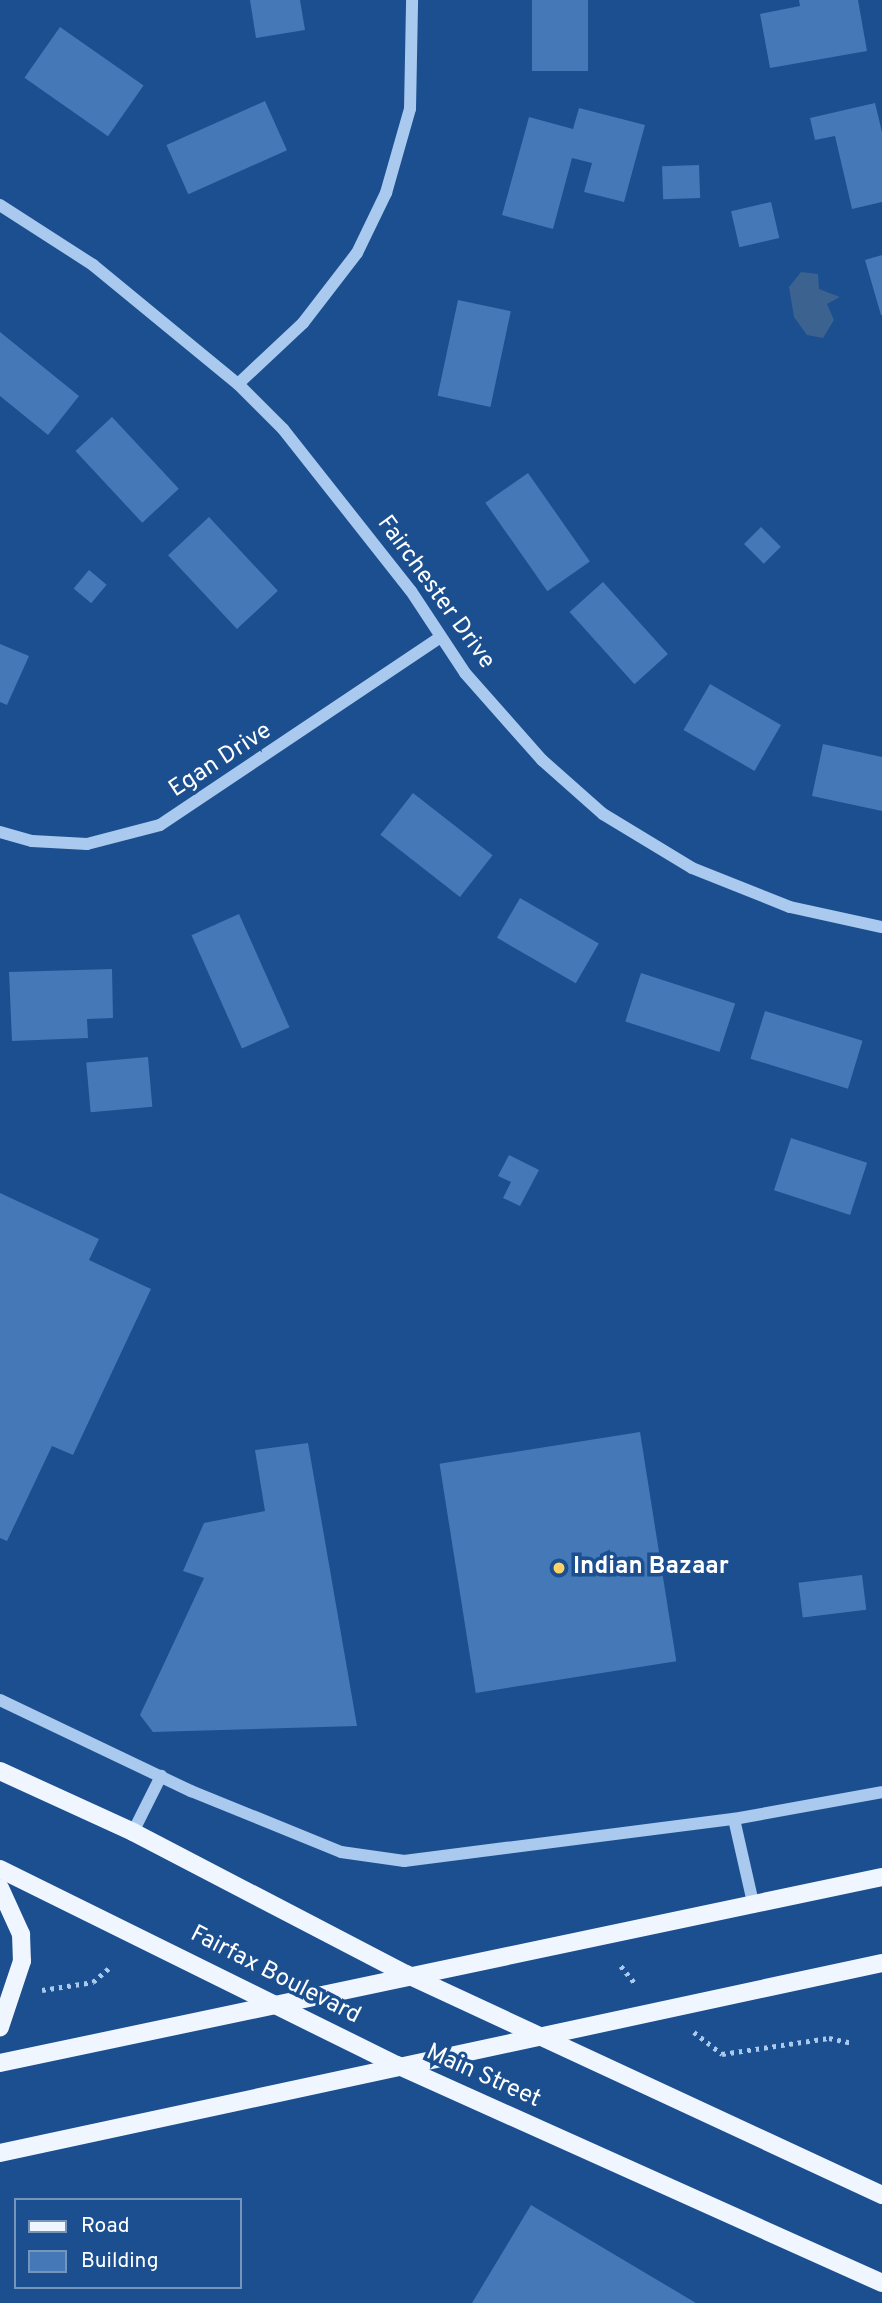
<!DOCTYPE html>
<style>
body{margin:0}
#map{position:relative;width:882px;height:2303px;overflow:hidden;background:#1b4f8f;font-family:Overpass,sans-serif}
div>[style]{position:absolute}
.water>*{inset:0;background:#3c6290}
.building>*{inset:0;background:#4478b7;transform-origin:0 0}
.path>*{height:4.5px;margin-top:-2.25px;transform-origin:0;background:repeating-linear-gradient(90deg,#a9c9ee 0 3.5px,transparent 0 8.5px)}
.minor>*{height:12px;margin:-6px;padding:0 6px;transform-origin:6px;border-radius:6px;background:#a9c9ee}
.major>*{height:18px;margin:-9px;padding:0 9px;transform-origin:9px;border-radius:9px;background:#f0f6ff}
.dots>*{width:19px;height:19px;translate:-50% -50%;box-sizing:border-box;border:4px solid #1b4f8f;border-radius:50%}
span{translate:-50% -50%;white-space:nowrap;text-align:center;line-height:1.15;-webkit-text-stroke:7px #1b4f8f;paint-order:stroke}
.street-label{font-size:24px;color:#fff}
.poi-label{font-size:24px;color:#fff;font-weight:700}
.left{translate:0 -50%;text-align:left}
.legend{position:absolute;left:14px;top:2198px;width:228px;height:91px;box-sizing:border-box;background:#1b4f8f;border:2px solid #7695bc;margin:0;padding:9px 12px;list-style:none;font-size:21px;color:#fff}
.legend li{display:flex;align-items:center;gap:14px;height:35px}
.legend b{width:35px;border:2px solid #7695bc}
</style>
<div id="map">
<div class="water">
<i style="clip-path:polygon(801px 272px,818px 274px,819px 289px,840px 297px,827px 304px,834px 320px,823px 338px,807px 335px,794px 317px,789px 287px)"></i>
</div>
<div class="building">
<i style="clip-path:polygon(250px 0,300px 0,305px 30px,256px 38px)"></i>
<i style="left:532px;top:0;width:56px;height:71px"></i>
<i style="clip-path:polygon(799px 0,858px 0,867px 51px,770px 68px,760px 14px,800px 6px)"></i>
<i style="left:60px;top:27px;width:102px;height:62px;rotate:35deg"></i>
<i style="left:265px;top:101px;width:54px;height:108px;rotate:66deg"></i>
<i style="clip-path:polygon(875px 103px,882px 132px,882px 202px,852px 209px,835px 136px,815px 140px,810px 118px)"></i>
<i style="clip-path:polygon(579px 108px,645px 125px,624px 202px,584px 192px,592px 163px,572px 158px,553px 229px,502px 215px,529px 117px,573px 129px)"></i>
<i style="left:699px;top:165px;width:33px;height:37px;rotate:88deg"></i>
<i style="left:771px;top:202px;width:37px;height:41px;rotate:77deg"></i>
<i style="clip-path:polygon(882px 255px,882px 315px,881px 315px,865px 260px)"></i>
<i style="left:458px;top:300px;width:54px;height:98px;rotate:12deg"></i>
<i style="clip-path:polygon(0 332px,79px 396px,48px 435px,0 396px)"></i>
<i style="left:112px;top:417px;width:98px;height:50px;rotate:47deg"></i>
<i style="left:528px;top:473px;width:108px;height:52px;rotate:55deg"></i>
<i style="left:209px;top:517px;width:101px;height:56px;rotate:47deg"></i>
<i style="left:761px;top:527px;width:28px;height:24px;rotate:45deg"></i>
<i style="left:89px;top:570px;width:23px;height:24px;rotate:40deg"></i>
<i style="left:603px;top:582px;width:97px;height:45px;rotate:48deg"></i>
<i style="clip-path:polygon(0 644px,29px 656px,7px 705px,0 702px)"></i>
<i style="left:710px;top:684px;width:82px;height:53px;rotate:30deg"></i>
<i style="clip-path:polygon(823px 744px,882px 757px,882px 811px,812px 796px)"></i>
<i style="left:413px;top:793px;width:101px;height:53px;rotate:38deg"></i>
<i style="left:520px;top:898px;width:91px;height:46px;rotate:30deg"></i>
<i style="left:239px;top:914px;width:124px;height:52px;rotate:66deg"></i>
<i style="clip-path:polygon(112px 969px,113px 1018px,87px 1019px,88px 1038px,12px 1041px,9px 972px)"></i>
<i style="left:641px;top:973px;width:99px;height:51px;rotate:18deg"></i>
<i style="left:765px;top:1011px;width:102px;height:50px;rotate:17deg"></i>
<i style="left:148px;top:1057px;width:50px;height:62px;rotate:85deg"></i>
<i style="left:791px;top:1138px;width:80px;height:55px;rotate:18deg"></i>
<i style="clip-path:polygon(509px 1155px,539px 1170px,520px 1206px,503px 1198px,511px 1182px,498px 1176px)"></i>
<i style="clip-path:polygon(0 1193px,99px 1239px,89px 1260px,151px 1289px,73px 1455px,52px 1446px,7px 1541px,0 1538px)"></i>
<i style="left:640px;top:1432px;width:232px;height:203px;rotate:81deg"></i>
<i style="clip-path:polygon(308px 1443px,357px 1726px,153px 1732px,140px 1715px,204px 1578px,183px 1571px,204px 1523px,265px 1511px,255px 1450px)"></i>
<i style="left:862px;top:1575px;width:35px;height:64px;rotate:83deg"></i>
<i style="clip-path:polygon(531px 2205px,696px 2303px,472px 2303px)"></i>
</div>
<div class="path">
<i style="left:621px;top:1966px;width:22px;rotate:51deg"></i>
<i style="left:42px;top:1990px;width:52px;rotate:-8.9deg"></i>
<i style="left:93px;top:1982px;width:21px;rotate:-41deg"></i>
<i style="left:694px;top:2032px;width:36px;rotate:38deg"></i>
<i style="left:722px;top:2054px;width:108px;rotate:-8.5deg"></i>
<i style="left:829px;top:2038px;width:24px;rotate:12deg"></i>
</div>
<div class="minor">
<i style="left:0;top:205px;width:111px;rotate:32.8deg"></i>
<i style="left:93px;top:265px;width:188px;rotate:39.4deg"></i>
<i style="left:238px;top:384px;width:64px;rotate:45deg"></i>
<i style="left:283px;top:429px;width:206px;rotate:51.7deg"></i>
<i style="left:411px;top:591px;width:98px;rotate:56.6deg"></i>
<i style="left:465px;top:673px;width:116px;rotate:48.5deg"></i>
<i style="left:542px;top:760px;width:81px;rotate:41.5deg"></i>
<i style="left:603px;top:814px;width:104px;rotate:31.2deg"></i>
<i style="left:692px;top:868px;width:105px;rotate:21.7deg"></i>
<i style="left:790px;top:907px;width:94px;rotate:12.3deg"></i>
<i style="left:238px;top:384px;width:89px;rotate:-43.2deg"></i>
<i style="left:303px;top:323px;width:88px;rotate:-52.4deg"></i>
<i style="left:357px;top:253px;width:67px;rotate:-64.2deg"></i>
<i style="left:386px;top:193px;width:87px;rotate:-74.1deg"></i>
<i style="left:410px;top:109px;width:109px;rotate:-88.9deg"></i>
<i style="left:0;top:832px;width:33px;rotate:16deg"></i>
<i style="left:32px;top:841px;width:55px;rotate:3.1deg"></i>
<i style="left:87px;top:844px;width:75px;rotate:-14.6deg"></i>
<i style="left:160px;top:825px;width:336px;rotate:-33.8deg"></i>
<i style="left:0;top:1700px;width:212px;rotate:25.5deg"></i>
<i style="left:191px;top:1791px;width:162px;rotate:22.1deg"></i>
<i style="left:341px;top:1852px;width:64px;rotate:8.1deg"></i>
<i style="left:404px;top:1861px;width:333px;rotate:-7.3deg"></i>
<i style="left:734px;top:1819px;width:150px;rotate:-10.3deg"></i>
<i style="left:734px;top:1819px;width:90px;rotate:77.2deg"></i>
<i style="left:133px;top:1832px;width:63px;rotate:-63.4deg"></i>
</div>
<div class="major">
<i style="left:0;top:1771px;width:146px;rotate:24.6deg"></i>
<i style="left:133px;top:1832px;width:308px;rotate:27.5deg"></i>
<i style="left:406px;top:1974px;width:525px;rotate:24.9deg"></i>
<i style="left:0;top:1869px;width:443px;rotate:26.3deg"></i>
<i style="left:397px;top:2065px;width:532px;rotate:24.2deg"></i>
<i style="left:0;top:1888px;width:51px;rotate:65.5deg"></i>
<i style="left:21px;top:1934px;width:27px;rotate:88deg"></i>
<i style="left:22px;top:1961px;width:70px;rotate:108.4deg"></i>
<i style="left:0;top:2063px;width:901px;rotate:-11.91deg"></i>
<i style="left:0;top:2153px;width:902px;rotate:-12.16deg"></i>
</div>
<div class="dots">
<i style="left:559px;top:1568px;background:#ffd166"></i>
</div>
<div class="street-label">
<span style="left:435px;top:593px;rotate:54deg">Fairchester Drive</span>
<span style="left:221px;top:761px;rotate:-33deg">Egan Drive</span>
<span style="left:275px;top:1976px;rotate:27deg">Fairfax Boulevard</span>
<span style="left:483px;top:2077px;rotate:24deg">Main Street</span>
</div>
<div class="poi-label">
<span class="left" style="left:573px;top:1568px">Indian Bazaar</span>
</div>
<ul class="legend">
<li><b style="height:9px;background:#f0f6ff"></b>Road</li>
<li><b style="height:19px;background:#4478b7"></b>Building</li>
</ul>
</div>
